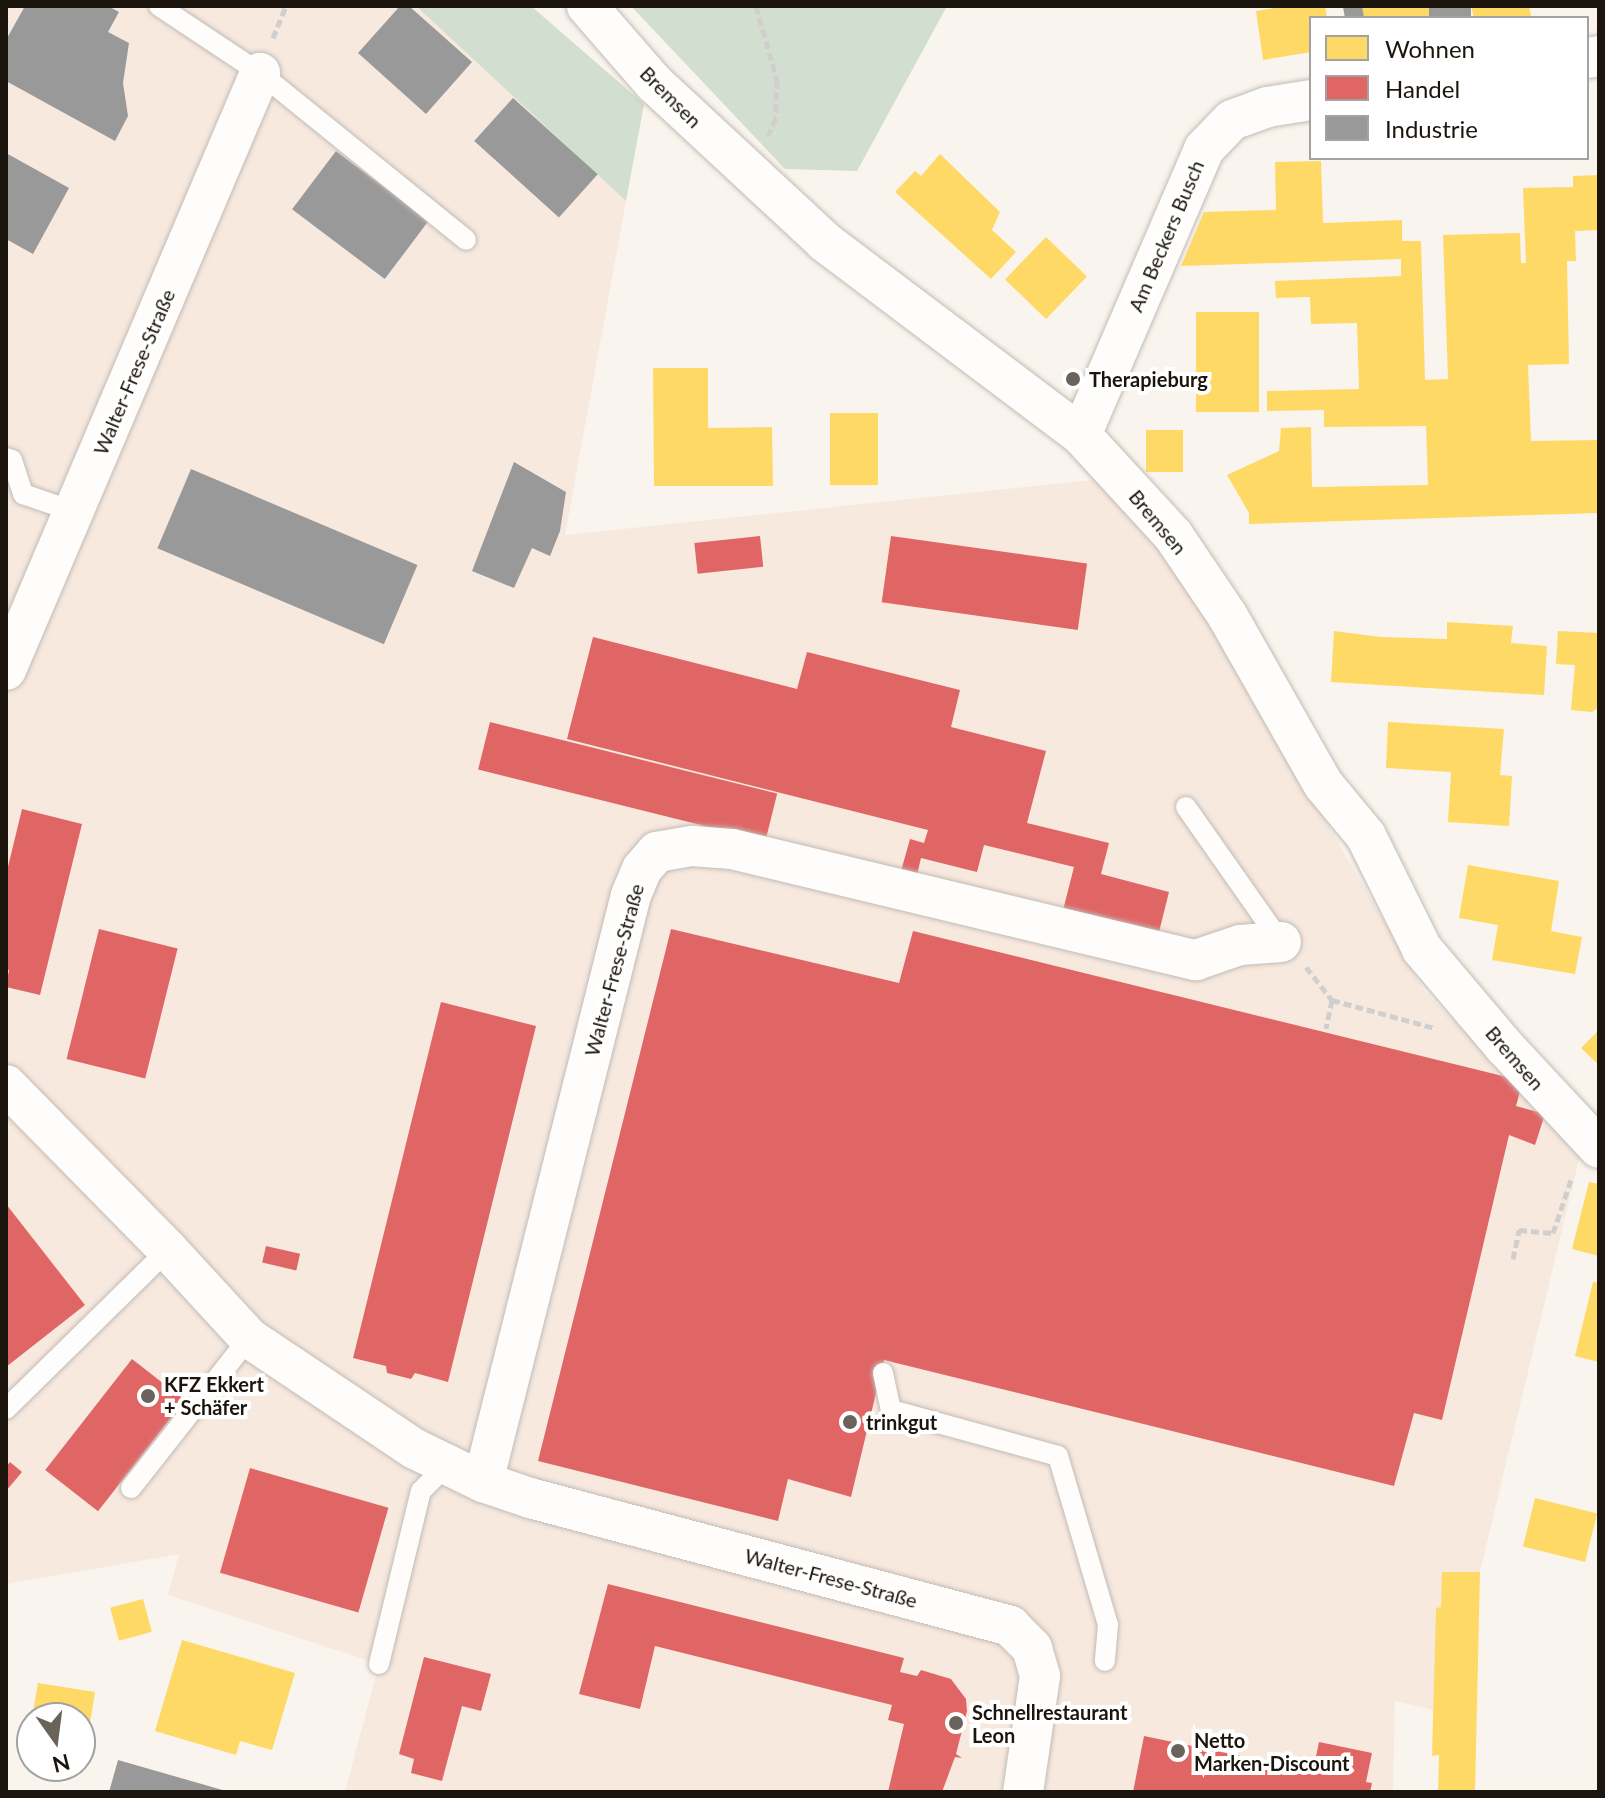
<!DOCTYPE html>
<meta charset="utf-8">
<style>
body{margin:0}
#map{position:relative;width:1605px;height:1798px;overflow:hidden;background:#f9f4ed;font-family:Lato,sans-serif}
div>[style]{position:absolute}
.commercial>*{inset:0;background:#f8e9df}
.green>*{inset:0;background:#d1ded0}
.homes>*{inset:0;background:#ffd966;transform-origin:0 0}
.shops>*{inset:0;background:#e06666;transform-origin:0 0}
.industry>*{inset:0;background:#999;transform-origin:0 0}
.path>*{height:5px;margin-top:-2.5px;transform-origin:0;background:repeating-linear-gradient(90deg,#d1cfce 0 8px,transparent 0 12px)}
.roads{filter:drop-shadow(0 0 2px #c1bcb5) drop-shadow(0 0 2px #c1bcb5)}
.service>*{height:20px;margin:-10px;padding:0 10px;transform-origin:10px;border-radius:10px;background:#fefdfc}
.minor>*{height:40px;margin:-20px;padding:0 20px;transform-origin:20px;border-radius:20px;background:#fefdfc}
.dots>*{width:22px;height:22px;translate:-50% -50%;box-sizing:border-box;border:4px solid #fff;border-radius:50%}
span{translate:-50% -50%;white-space:nowrap;text-align:center;line-height:1.15;-webkit-text-stroke:8px #fff;paint-order:stroke}
.street-label{font-size:20px;color:#1b150d}
.poi-label{font-size:20px;color:#1b150d;font-weight:700}
.left{translate:0 -50%;text-align:left}
.frame{position:absolute;inset:0;border:8px solid #1b150d;pointer-events:none}
.legend{position:absolute;left:1309px;top:16px;width:280px;height:144px;box-sizing:border-box;background:#fff;border:2px solid #a4a19e;margin:0;padding:10px 14px;list-style:none;font-size:24px;color:#1b150d}
.legend li{display:flex;align-items:center;gap:16px;height:40px}
.legend b{width:40px;border:2px solid #a4a19e}
.north{position:absolute;left:16px;top:1702px;width:80px;height:80px;box-sizing:border-box;background:#fff;border:2px solid #a4a19e;border-radius:50%;rotate:166deg;font-size:22px;font-weight:700;line-height:32px;text-align:center;color:#1b150d}
.north::after{content:'';display:block;margin:auto;width:28px;height:36px;background:#69635b;clip-path:polygon(50% 0,100% 100%,50% 72%,0 100%)}
</style>
<div id="map">
<div class="commercial">
<i style="clip-path:polygon(6px 6px,416px 6px,626px 201px,565px 535px,1103px 479px,1163px 541px,1425px 992px,1582px 1147px,1446px 1713px,1395px 1701px,1393px 1792px,345px 1792px,379px 1664px,168px 1595px,179px 1554px,6px 1584px)"></i>
</div>
<div class="green">
<i style="clip-path:polygon(416px 6px,531px 6px,644px 104px,626px 201px)"></i>
<i style="clip-path:polygon(631px 6px,947px 6px,857px 171px,785px 169px)"></i>
</div>
<div class="homes">
<i style="clip-path:polygon(1288px 6px,1325px 6px,1327px 18px,1311px 18px,1311px 52px,1263px 60px,1256px 11px)"></i>
<i style="left:1362px;top:6px;width:67px;height:12px"></i>
<i style="clip-path:polygon(1471px 6px,1529px 6px,1531px 16px,1474px 18px)"></i>
<i style="clip-path:polygon(940px 154px,1000px 212px,992px 230px,1016px 252px,991px 279px,895px 192px,915px 171px,921px 176px)"></i>
<i style="clip-path:polygon(1321px 161px,1323px 223px,1402px 220px,1402px 241px,1421px 241px,1425px 380px,1448px 379px,1443px 235px,1520px 233px,1521px 263px,1526px 263px,1523px 188px,1573px 187px,1573px 176px,1599px 175px,1599px 230px,1575px 231px,1576px 261px,1567px 261px,1569px 364px,1528px 365px,1531px 441px,1599px 440px,1599px 513px,1249px 524px,1249px 513px,1227px 475px,1279px 451px,1281px 428px,1311px 427px,1312px 487px,1428px 485px,1426px 426px,1324px 427px,1324px 410px,1267px 411px,1267px 391px,1359px 389px,1357px 323px,1311px 324px,1310px 297px,1276px 298px,1275px 281px,1401px 276px,1401px 259px,1181px 266px,1204px 212px,1276px 210px,1275px 162px)"></i>
<i style="left:1046px;top:237px;width:57px;height:59px;rotate:44deg"></i>
<i style="left:1196px;top:312px;width:63px;height:100px"></i>
<i style="clip-path:polygon(653px 368px,708px 368px,708px 428px,772px 427px,773px 486px,654px 486px)"></i>
<i style="left:830px;top:413px;width:48px;height:72px"></i>
<i style="left:1146px;top:430px;width:37px;height:42px"></i>
<i style="clip-path:polygon(1447px 622px,1513px 626px,1511px 643px,1547px 646px,1544px 695px,1331px 682px,1334px 631px,1381px 637px,1447px 639px)"></i>
<i style="clip-path:polygon(1558px 631px,1599px 633px,1599px 707px,1592px 712px,1571px 710px,1575px 665px,1556px 664px)"></i>
<i style="clip-path:polygon(1388px 722px,1504px 729px,1500px 775px,1512px 776px,1509px 826px,1448px 822px,1451px 772px,1386px 768px)"></i>
<i style="clip-path:polygon(1468px 865px,1559px 881px,1551px 931px,1582px 937px,1575px 974px,1492px 960px,1498px 925px,1459px 918px)"></i>
<i style="clip-path:polygon(1599px 1030px,1599px 1065px,1581px 1048px)"></i>
<i style="clip-path:polygon(1589px 1182px,1599px 1184px,1599px 1256px,1572px 1249px)"></i>
<i style="clip-path:polygon(1593px 1282px,1599px 1283px,1599px 1362px,1575px 1356px)"></i>
<i style="left:1535px;top:1498px;width:64px;height:50px;rotate:14deg"></i>
<i style="clip-path:polygon(1442px 1572px,1480px 1572px,1475px 1792px,1438px 1792px,1439px 1755px,1432px 1756px,1436px 1608px,1441px 1607px)"></i>
<i style="left:143px;top:1599px;width:34px;height:34px;rotate:75deg"></i>
<i style="clip-path:polygon(182px 1640px,295px 1673px,272px 1750px,240px 1741px,236px 1755px,155px 1731px)"></i>
<i style="clip-path:polygon(38px 1683px,95px 1692px,85px 1754px,80px 1753px,80px 1718px,32px 1718px)"></i>
</div>
<div class="shops">
<i style="left:760px;top:536px;width:31px;height:66px;rotate:84deg"></i>
<i style="left:891px;top:536px;width:198px;height:67px;rotate:8deg"></i>
<i style="clip-path:polygon(593px 637px,797px 689px,807px 652px,960px 690px,951px 727px,1046px 751px,1027px 823px,1109px 843px,1101px 874px,1169px 892px,1157px 940px,1061px 918px,1074px 867px,984px 845px,977px 872px,921px 858px,917px 875px,901px 871px,910px 839px,924px 843px,928px 830px,567px 739px)"></i>
<i style="left:490px;top:722px;width:296px;height:49px;rotate:14deg"></i>
<i style="clip-path:polygon(22px 809px,82px 824px,40px 995px,6px 987px,9px 970px,6px 969px,6px 875px)"></i>
<i style="left:99px;top:929px;width:81px;height:134px;rotate:14deg"></i>
<i style="clip-path:polygon(671px 929px,899px 983px,913px 931px,1523px 1081px,1516px 1106px,1545px 1114px,1535px 1145px,1509px 1135px,1442px 1420px,1414px 1413px,1394px 1486px,884px 1360px,851px 1497px,788px 1479px,778px 1521px,538px 1461px)"></i>
<i style="clip-path:polygon(441px 1002px,536px 1026px,448px 1382px,415px 1373px,411px 1379px,387px 1373px,386px 1366px,353px 1358px)"></i>
<i style="clip-path:polygon(6px 1204px,85px 1305px,6px 1367px)"></i>
<i style="left:266px;top:1246px;width:35px;height:17px;rotate:13deg"></i>
<i style="left:132px;top:1359px;width:67px;height:141px;rotate:38deg"></i>
<i style="clip-path:polygon(10px 1462px,22px 1472px,6px 1491px,6px 1467px)"></i>
<i style="left:250px;top:1468px;width:144px;height:109px;rotate:16deg"></i>
<i style="clip-path:polygon(608px 1584px,904px 1658px,900px 1672px,917px 1676px,921px 1670px,951px 1679px,966px 1699px,967px 1711px,956px 1754px,962px 1758px,955px 1757px,942px 1792px,888px 1792px,904px 1724px,888px 1720px,892px 1705px,655px 1646px,640px 1709px,579px 1694px)"></i>
<i style="clip-path:polygon(424px 1657px,491px 1674px,481px 1711px,462px 1706px,442px 1781px,411px 1773px,414px 1759px,399px 1754px)"></i>
<i style="clip-path:polygon(1144px 1736px,1313px 1771px,1319px 1742px,1372px 1753px,1366px 1782px,1372px 1783px,1370px 1792px,1133px 1792px)"></i>
</div>
<div class="industry">
<i style="clip-path:polygon(25px 6px,108px 6px,119px 12px,108px 32px,129px 43px,123px 83px,128px 116px,115px 141px,6px 81px,6px 40px)"></i>
<i style="clip-path:polygon(400px 6px,409px 6px,472px 62px,426px 114px,358px 53px)"></i>
<i style="clip-path:polygon(1362px 6px,1364px 18px,1345px 18px,1343px 7px)"></i>
<i style="left:1429px;top:6px;width:42px;height:12px"></i>
<i style="left:513px;top:98px;width:114px;height:58px;rotate:42deg"></i>
<i style="left:336px;top:151px;width:116px;height:73px;rotate:37deg"></i>
<i style="clip-path:polygon(6px 153px,69px 188px,33px 254px,6px 239px)"></i>
<i style="clip-path:polygon(514px 462px,566px 492px,560px 531px,550px 556px,532px 548px,514px 588px,472px 571px)"></i>
<i style="left:191px;top:469px;width:246px;height:86px;rotate:23deg"></i>
<i style="clip-path:polygon(118px 1760px,226px 1791px,226px 1792px,109px 1792px)"></i>
</div>
<div class="path">
<i style="left:756px;top:6px;width:77px;rotate:74.2deg"></i>
<i style="left:777px;top:80px;width:38px;rotate:92deg"></i>
<i style="left:776px;top:118px;width:19px;rotate:115deg"></i>
<i style="left:273px;top:38px;width:35px;rotate:-68deg"></i>
<i style="left:1306px;top:967px;width:42px;rotate:51.8deg"></i>
<i style="left:1332px;top:1000px;width:29px;rotate:102deg"></i>
<i style="left:1332px;top:1000px;width:107px;rotate:15.2deg"></i>
<i style="left:1513px;top:1259px;width:30px;rotate:-78deg"></i>
<i style="left:1519px;top:1230px;width:34px;rotate:5deg"></i>
<i style="left:1553px;top:1233px;width:59px;rotate:-71.3deg"></i>
</div>
<div class="roads">
<div class="service">
<i style="left:159px;top:6px;width:121px;rotate:33.6deg"></i>
<i style="left:260px;top:73px;width:265px;rotate:39deg"></i>
<i style="left:6px;top:458px;width:6px;rotate:18deg"></i>
<i style="left:12px;top:460px;width:36px;rotate:72deg"></i>
<i style="left:23px;top:494px;width:55px;rotate:19.1deg"></i>
<i style="left:1186px;top:807px;width:165px;rotate:54.9deg"></i>
<i style="left:883px;top:1373px;width:38px;rotate:78deg"></i>
<i style="left:891px;top:1410px;width:173px;rotate:15.4deg"></i>
<i style="left:1058px;top:1456px;width:176px;rotate:73.5deg"></i>
<i style="left:1108px;top:1625px;width:36px;rotate:95deg"></i>
<i style="left:6px;top:1409px;width:227px;rotate:-44.5deg"></i>
<i style="left:131px;top:1488px;width:191px;rotate:-51.8deg"></i>
<i style="left:379px;top:1664px;width:178px;rotate:-76.4deg"></i>
<i style="left:421px;top:1491px;width:38px;rotate:-45deg"></i>
</div>
<div class="minor">
<i style="left:587px;top:6px;width:102px;rotate:49deg"></i>
<i style="left:654px;top:83px;width:233px;rotate:42.9deg"></i>
<i style="left:825px;top:242px;width:321px;rotate:37deg"></i>
<i style="left:1081px;top:435px;width:136px;rotate:47.4deg"></i>
<i style="left:1173px;top:535px;width:97px;rotate:56deg"></i>
<i style="left:1227px;top:615px;width:194px;rotate:60.4deg"></i>
<i style="left:1323px;top:784px;width:67px;rotate:50.4deg"></i>
<i style="left:1366px;top:836px;width:126px;rotate:63.6deg"></i>
<i style="left:1422px;top:949px;width:127px;rotate:49.8deg"></i>
<i style="left:1504px;top:1046px;width:139px;rotate:47deg"></i>
<i style="left:1587px;top:58px;width:12px;rotate:-9deg"></i>
<i style="left:1081px;top:435px;width:311px;rotate:-66.7deg"></i>
<i style="left:1204px;top:149px;width:40px;rotate:-46deg"></i>
<i style="left:1232px;top:120px;width:37px;rotate:-20deg"></i>
<i style="left:1267px;top:107px;width:45px;rotate:-9deg"></i>
<i style="left:6px;top:670px;width:649px;rotate:-66.95deg"></i>
<i style="left:6px;top:1085px;width:231px;rotate:45.5deg"></i>
<i style="left:168px;top:1250px;width:120px;rotate:47.4deg"></i>
<i style="left:249px;top:1338px;width:200px;rotate:33.8deg"></i>
<i style="left:415px;top:1449px;width:76px;rotate:25.9deg"></i>
<i style="left:483px;top:1482px;width:50px;rotate:18.8deg"></i>
<i style="left:530px;top:1498px;width:497px;rotate:14.9deg"></i>
<i style="left:1010px;top:1626px;width:31px;rotate:45deg"></i>
<i style="left:1032px;top:1648px;width:29px;rotate:74deg"></i>
<i style="left:1040px;top:1676px;width:117px;rotate:98.3deg"></i>
<i style="left:483px;top:1482px;width:605px;rotate:-75.85deg"></i>
<i style="left:631px;top:895px;width:28px;rotate:-67deg"></i>
<i style="left:642px;top:869px;width:23px;rotate:-49deg"></i>
<i style="left:657px;top:852px;width:36px;rotate:-10deg"></i>
<i style="left:692px;top:846px;width:40px;rotate:4.3deg"></i>
<i style="left:732px;top:849px;width:477px;rotate:13.5deg"></i>
<i style="left:1196px;top:960px;width:46px;rotate:-18.8deg"></i>
<i style="left:1240px;top:945px;width:41px;rotate:-4.2deg"></i>
</div>
</div>
<div class="dots">
<i style="left:1073px;top:379px;background:#69635b"></i>
<i style="left:148px;top:1396px;background:#69635b"></i>
<i style="left:850px;top:1422px;background:#69635b"></i>
<i style="left:956px;top:1723px;background:#69635b"></i>
<i style="left:1178px;top:1751px;background:#69635b"></i>
</div>
<div class="street-label">
<span style="left:671px;top:97px;rotate:45deg">Bremsen</span>
<span style="left:1166px;top:236px;rotate:-67deg">Am Beckers Busch</span>
<span style="left:134px;top:372px;rotate:-67deg">Walter-Frese-Straße</span>
<span style="left:1158px;top:522px;rotate:50deg">Bremsen</span>
<span style="left:614px;top:970px;rotate:-75deg">Walter-Frese-Straße</span>
<span style="left:1515px;top:1058px;rotate:49deg">Bremsen</span>
<span style="left:831px;top:1578px;rotate:15deg">Walter-Frese-Straße</span>
</div>
<div class="poi-label">
<span class="left" style="left:1089px;top:379px">Therapieburg</span>
<span class="left" style="left:164px;top:1396px">KFZ Ekkert<br>+ Schäfer</span>
<span class="left" style="left:866px;top:1422px">trinkgut</span>
<span class="left" style="left:972px;top:1724px">Schnellrestaurant<br>Leon</span>
<span class="left" style="left:1194px;top:1752px">Netto<br>Marken-Discount</span>
</div>
<div class="frame"></div>
<ul class="legend">
<li><b style="height:22px;background:#ffd966"></b>Wohnen</li>
<li><b style="height:22px;background:#e06666"></b>Handel</li>
<li><b style="height:22px;background:#999"></b>Industrie</li>
</ul>
<div class="north">N</div>
</div>
